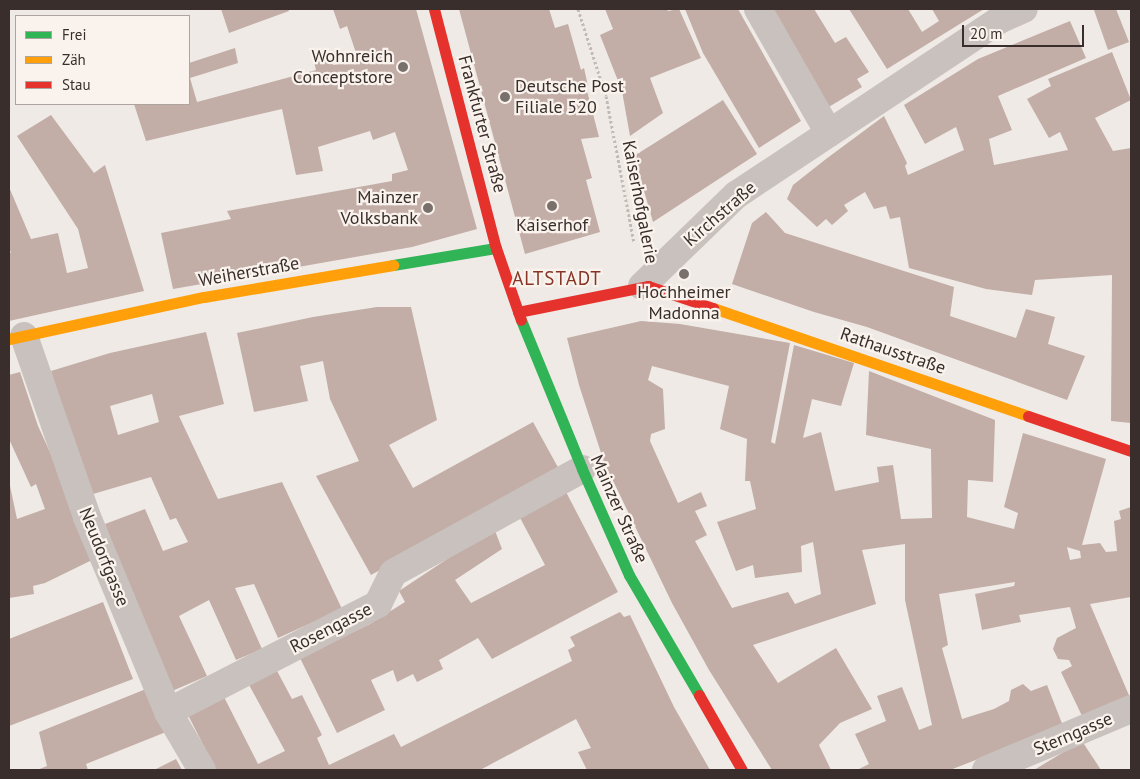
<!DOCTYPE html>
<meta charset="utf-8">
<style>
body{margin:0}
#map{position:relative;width:1140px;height:779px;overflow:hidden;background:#efeae5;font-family:"PT Sans",sans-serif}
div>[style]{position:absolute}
.building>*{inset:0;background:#c2ada7}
.path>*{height:3px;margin-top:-1.5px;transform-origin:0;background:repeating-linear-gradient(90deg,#c1bab5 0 2.5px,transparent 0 5px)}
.street>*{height:28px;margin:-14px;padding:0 14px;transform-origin:14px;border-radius:14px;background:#c8c1bd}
.fast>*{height:11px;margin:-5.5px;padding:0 5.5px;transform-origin:5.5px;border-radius:5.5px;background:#30b455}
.slow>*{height:11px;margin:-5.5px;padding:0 5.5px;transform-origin:5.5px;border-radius:5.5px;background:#ff9f0a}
.jam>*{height:11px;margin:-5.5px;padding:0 5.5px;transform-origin:5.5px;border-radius:5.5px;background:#e5322d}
.dots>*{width:14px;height:14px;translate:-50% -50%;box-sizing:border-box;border:2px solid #faf3ed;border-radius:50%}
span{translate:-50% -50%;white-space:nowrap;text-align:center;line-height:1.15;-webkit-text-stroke:4.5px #faf3ed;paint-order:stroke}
.poi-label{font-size:18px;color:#392e2b}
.right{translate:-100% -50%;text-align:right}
.left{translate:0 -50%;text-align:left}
.street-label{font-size:18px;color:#392e2b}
.neighbourhood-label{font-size:19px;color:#863526;letter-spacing:1px}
.frame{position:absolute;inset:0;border:10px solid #392e2b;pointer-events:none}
.legend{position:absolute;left:15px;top:15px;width:175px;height:90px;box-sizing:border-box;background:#faf3ed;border:1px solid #ada49f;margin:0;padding:6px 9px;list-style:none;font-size:15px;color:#392e2b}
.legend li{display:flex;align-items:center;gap:10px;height:25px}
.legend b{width:25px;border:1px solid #ada49f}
.scale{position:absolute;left:962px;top:25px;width:122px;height:22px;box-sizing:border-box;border:2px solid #392e2b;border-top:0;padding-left:6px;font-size:15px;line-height:18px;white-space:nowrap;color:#392e2b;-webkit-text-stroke:4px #faf3ed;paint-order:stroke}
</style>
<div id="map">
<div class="building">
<i style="clip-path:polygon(221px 9px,288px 9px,289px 11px,229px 33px)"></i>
<i style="clip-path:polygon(333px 9px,416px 9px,477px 229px,412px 247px,173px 289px,161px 233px,231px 219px,227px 211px,392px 181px,392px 174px,408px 170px,395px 132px,373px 140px,370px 131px,318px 147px,323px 171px,296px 175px,282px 109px,146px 141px,134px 104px,189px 104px,189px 63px,235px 48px,238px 63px,190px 78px,197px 102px,316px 70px,314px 62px,330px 58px,333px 65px,349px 62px,348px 55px,356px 53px,347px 26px,340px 29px)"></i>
<i style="clip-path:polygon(459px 9px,549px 9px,555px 28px,568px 24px,581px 70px,584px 68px,588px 86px,586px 87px,599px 137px,581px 139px,592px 178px,586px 180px,600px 232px,525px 254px)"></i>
<i style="clip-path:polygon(605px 9px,667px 9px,668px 11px,679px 9px,701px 58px,650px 78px,663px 113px,630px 136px,622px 91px,600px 35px,613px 29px)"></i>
<i style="clip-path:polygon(685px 9px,738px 9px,801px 121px,759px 148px,703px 53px)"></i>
<i style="clip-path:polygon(770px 9px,814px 9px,835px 43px,846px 37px,869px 72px,857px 79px,862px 87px,827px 108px)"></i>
<i style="clip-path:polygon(849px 9px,908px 9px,922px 32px,939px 21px,932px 9px,984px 9px,887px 69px)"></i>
<i style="clip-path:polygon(1098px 9px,1116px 9px,1129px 42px,1108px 50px,1094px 10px)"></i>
<i style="clip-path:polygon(1070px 21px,1086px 58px,998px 96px,1012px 130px,989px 139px,994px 165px,1068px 150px,1060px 132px,1049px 138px,1027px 99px,1051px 86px,1048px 79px,1112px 52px,1131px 100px,1095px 118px,1113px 151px,1131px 148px,1131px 423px,1111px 421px,1112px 275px,1035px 280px,1032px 295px,986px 289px,909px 268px,900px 217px,890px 219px,886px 206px,874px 209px,865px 192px,844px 205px,848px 211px,832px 225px,826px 219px,817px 227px,787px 199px,793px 185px,826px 159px,884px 116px,907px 163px,905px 166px,908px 175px,964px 150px,956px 127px,925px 144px,904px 105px,978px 59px)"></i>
<i style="clip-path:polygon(723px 100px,757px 154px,653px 222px,634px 156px)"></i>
<i style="clip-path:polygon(51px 115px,94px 173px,105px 165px,144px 291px,9px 321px,9px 253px,11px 253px,9px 248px,9px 187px,31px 239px,58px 233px,67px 273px,88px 268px,78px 229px,17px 136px)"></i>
<i style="clip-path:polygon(766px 212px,785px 233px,954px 287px,950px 316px,1016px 338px,1026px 309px,1055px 317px,1048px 344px,1085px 356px,1067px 400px,867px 327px,814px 312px,732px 284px,752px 223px)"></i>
<i style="clip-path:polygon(377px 307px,411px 307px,437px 420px,389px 445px,413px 488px,533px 422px,560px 471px,371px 575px,316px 476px,359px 461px,330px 399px,323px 361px,300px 366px,308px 401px,254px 412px,237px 333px,313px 317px)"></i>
<i style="clip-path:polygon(evenodd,641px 321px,680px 324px,790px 343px,771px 442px,775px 444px,794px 345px,854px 363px,841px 406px,812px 399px,803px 438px,821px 432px,835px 491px,879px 482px,877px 467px,893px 465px,901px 519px,932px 518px,931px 449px,866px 435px,869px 371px,995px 420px,993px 482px,968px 480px,967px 517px,1014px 529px,1018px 513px,1004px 507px,1023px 433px,1106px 459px,1082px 545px,1100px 543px,1106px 552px,1117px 551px,1114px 521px,1121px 519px,1119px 511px,1131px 507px,1131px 597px,1090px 604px,1131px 700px,1083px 718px,1061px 672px,1072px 666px,1069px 660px,1058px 659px,1053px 649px,1057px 638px,1076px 628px,1070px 607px,1019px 615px,1021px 622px,982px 630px,975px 594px,1014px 586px,1015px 582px,939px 594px,948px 645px,942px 648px,962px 719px,994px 709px,1009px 701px,1011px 690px,1023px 684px,1031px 691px,1047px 685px,1063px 726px,950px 770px,857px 770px,869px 764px,855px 734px,886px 721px,877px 696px,902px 687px,919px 730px,932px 725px,905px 600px,905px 544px,862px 550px,876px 604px,753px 645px,778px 683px,836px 648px,872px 709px,840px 723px,819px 745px,831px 770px,772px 770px,709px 670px,672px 603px,604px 462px,579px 385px,567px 338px,641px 321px,652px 366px,729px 386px,720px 429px,747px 439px,745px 481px,750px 481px,756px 509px,717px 522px,736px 571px,753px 565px,755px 578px,802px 572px,801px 546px,813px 542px,821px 594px,795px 604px,788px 592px,732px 608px,695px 541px,707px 535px,695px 511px,707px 506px,701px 492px,678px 503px,650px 441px,651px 434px,665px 429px,663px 389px,648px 380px,652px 366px,641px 321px,1067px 547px,1080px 551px,1081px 558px,1070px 560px,1067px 547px)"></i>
<i style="clip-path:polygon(evenodd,206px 332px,224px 404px,179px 416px,218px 499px,282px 482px,342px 609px,278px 638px,254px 584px,235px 588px,262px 649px,236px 660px,209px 600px,179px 616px,207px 676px,172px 691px,136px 609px,105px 524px,145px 509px,163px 551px,188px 542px,176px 518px,170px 520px,151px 477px,93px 494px,75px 448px,51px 371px,110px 353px,206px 332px,152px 394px,159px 422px,118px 435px,110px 406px,152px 394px)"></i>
<i style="clip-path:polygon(20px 372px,38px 426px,60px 474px,92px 560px,45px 583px,33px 586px,34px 594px,9px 598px,9px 481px,17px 519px,45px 509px,36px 484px,31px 487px,9px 439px,9px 375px)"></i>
<i style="clip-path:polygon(565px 490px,618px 592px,492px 659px,478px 638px,439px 660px,443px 669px,417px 682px,413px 674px,397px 682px,393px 670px,371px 680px,385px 710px,337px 733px,300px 658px,370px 624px,405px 602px,399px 591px,494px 528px,502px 549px,455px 580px,471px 603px,545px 565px,518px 514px)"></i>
<i style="clip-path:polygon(103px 602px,133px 679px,9px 726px,9px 639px)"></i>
<i style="clip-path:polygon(620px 612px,624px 617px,630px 615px,674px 707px,710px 770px,587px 770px,578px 752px,591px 748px,576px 719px,480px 770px,216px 770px,188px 715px,224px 697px,258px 764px,285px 751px,248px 683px,276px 669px,292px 699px,302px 695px,322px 735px,317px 738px,329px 765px,394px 734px,401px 747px,572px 661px,568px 650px,575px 646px,570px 637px)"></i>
<i style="clip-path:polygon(146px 689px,166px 732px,86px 764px,88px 770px,37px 770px,47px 766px,39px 732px)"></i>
<i style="clip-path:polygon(1082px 741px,1101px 770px,1034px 770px)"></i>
<i style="clip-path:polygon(176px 759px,182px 770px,154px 770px)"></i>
</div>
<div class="path">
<i style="left:578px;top:9px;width:91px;rotate:72.2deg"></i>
<i style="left:606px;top:96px;width:150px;rotate:79.2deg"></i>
</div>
<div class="street">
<i style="left:758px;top:9px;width:143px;rotate:60.2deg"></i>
<i style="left:642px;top:286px;width:131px;rotate:-44.1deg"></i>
<i style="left:736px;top:195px;width:316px;rotate:-33.6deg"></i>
<i style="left:999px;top:20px;width:27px;rotate:-24deg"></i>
<i style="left:24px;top:336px;width:192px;rotate:70.8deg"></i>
<i style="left:87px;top:517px;width:211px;rotate:67.4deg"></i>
<i style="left:168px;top:712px;width:67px;rotate:59.6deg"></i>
<i style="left:168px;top:712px;width:236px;rotate:-27.2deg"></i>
<i style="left:378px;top:604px;width:34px;rotate:-64deg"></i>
<i style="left:393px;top:573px;width:216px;rotate:-28.8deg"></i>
<i style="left:986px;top:770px;width:157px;rotate:-22.8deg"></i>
</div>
<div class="fast">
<i style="left:393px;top:265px;width:104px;rotate:-9.4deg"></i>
<i style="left:521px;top:320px;width:161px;rotate:67.7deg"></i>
<i style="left:582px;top:469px;width:116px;rotate:66.1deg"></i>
<i style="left:629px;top:575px;width:139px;rotate:59.7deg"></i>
</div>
<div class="slow">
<i style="left:713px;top:308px;width:333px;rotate:18.9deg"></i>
<i style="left:9px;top:339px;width:199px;rotate:-12.2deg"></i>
<i style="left:204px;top:297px;width:192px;rotate:-9.6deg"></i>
</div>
<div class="jam">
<i style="left:434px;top:9px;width:247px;rotate:75.5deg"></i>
<i style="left:496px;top:248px;width:76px;rotate:70.9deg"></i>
<i style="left:518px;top:312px;width:133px;rotate:-11.3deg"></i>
<i style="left:648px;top:286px;width:69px;rotate:18.7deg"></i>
<i style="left:1028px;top:416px;width:109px;rotate:18.8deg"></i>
<i style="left:699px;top:695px;width:86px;rotate:60.2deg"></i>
</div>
<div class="dots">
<i style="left:403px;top:67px;background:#79706c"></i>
<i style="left:505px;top:97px;background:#79706c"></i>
<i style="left:552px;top:206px;background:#79706c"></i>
<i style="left:428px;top:208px;background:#79706c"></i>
<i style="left:684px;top:274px;background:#79706c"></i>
</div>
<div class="poi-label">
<span class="right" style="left:393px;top:67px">Wohnreich<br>Conceptstore</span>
<span class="left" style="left:515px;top:97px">Deutsche Post<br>Filiale 520</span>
<span class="right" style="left:418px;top:208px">Mainzer<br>Volksbank</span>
<span style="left:552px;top:225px">Kaiserhof</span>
<span style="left:684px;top:303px">Hochheimer<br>Madonna</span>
</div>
<div class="street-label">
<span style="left:482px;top:124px;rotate:75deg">Frankfurter Straße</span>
<span style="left:640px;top:202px;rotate:79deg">Kaiserhofgalerie</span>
<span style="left:720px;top:214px;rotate:-41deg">Kirchstraße</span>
<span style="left:249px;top:272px;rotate:-10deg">Weiherstraße</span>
<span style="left:893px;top:351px;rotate:19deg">Rathausstraße</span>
<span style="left:619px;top:509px;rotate:66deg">Mainzer Straße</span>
<span style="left:104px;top:557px;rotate:68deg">Neudorfgasse</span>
<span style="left:331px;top:628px;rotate:-27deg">Rosengasse</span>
<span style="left:1073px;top:734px;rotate:-23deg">Sterngasse</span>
</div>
<div class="neighbourhood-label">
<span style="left:557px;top:279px">ALTSTADT</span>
</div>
<div class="frame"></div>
<ul class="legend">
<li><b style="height:6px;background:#30b455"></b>Frei</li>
<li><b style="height:6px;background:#ff9f0a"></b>Zäh</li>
<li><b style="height:6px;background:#e5322d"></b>Stau</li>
</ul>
<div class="scale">20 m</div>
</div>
